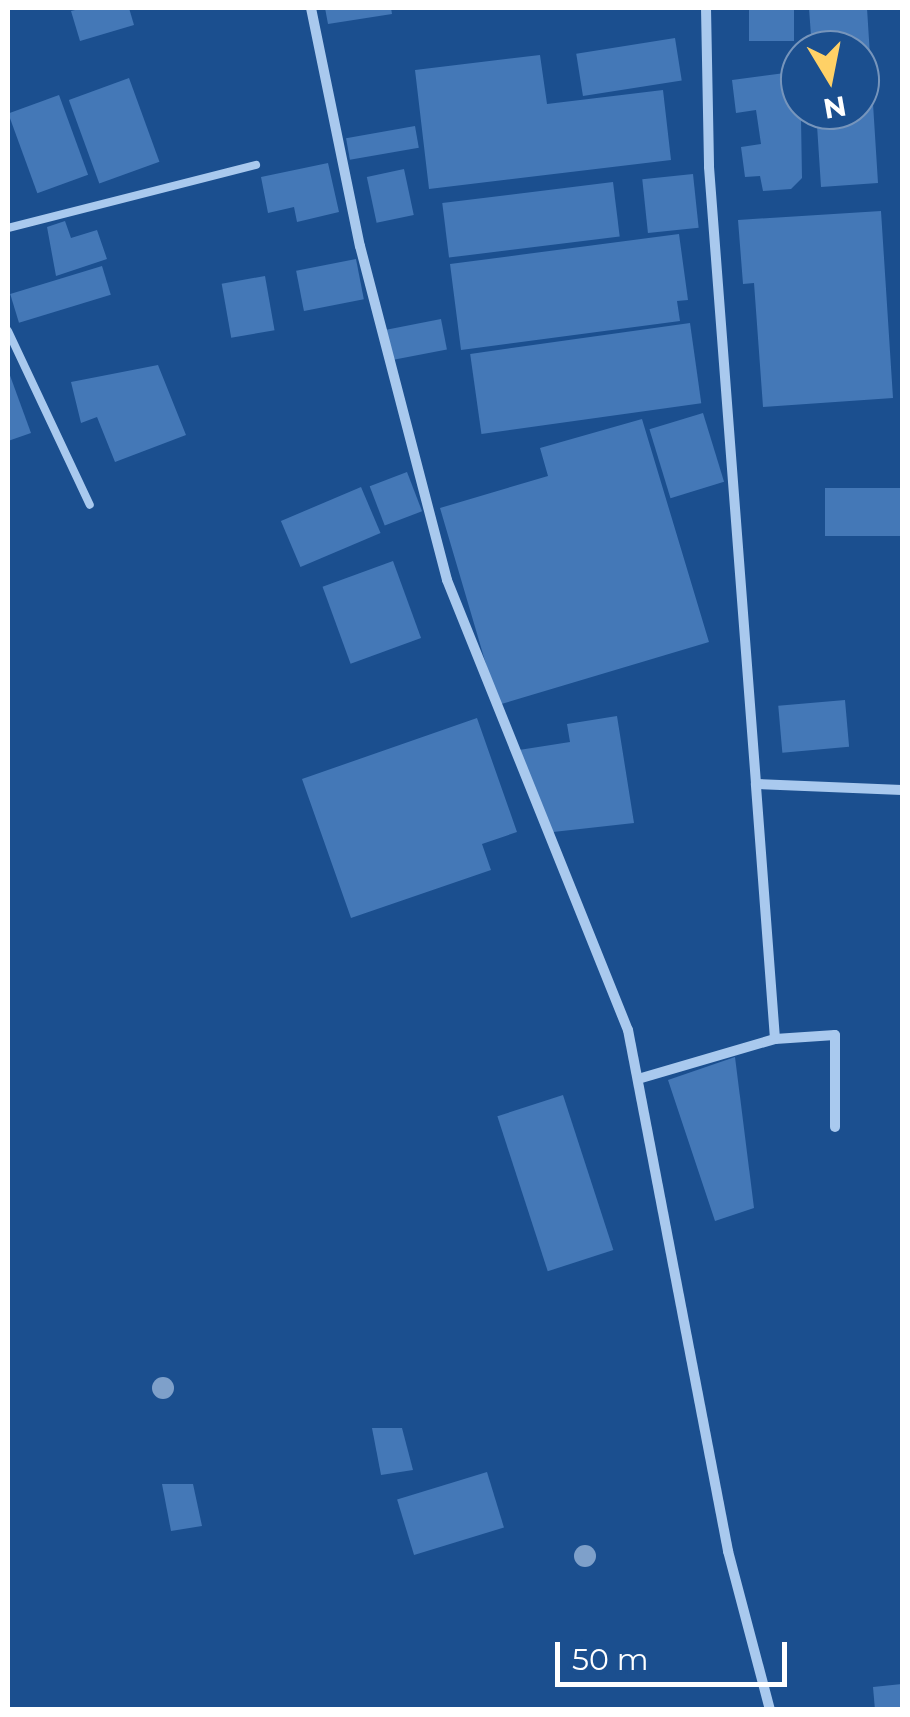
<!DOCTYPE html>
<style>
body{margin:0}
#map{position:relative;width:910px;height:1717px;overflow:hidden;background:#1b4f8f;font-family:Montserrat,sans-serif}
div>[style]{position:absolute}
.building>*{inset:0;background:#4478b7;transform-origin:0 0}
.service>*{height:8px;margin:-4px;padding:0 4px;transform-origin:4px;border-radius:4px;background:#a9c9ee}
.minor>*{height:10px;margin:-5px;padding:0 5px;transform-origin:5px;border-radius:5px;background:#a9c9ee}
.trees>*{width:22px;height:22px;margin:-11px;border-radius:50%;background:#7ea0ca}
span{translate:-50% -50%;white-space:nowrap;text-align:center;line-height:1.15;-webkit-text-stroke:8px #1b4f8f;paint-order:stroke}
.frame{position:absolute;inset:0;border:10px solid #fff;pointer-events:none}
.north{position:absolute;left:780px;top:30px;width:100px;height:100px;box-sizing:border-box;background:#1b4f8f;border:2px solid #7695bc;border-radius:50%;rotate:170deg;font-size:28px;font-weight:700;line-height:40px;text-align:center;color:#fff}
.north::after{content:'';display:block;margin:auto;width:35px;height:45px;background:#ffd166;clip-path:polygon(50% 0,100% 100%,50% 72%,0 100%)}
.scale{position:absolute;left:555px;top:1642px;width:232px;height:45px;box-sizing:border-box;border:5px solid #fff;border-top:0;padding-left:12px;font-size:30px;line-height:35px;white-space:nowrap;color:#fff;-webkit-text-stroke:8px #1b4f8f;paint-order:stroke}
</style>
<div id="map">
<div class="building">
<i style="clip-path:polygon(83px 8px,129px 8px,134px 25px,80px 41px,71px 11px)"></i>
<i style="clip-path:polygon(325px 8px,391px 8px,392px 14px,328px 24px)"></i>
<i style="left:749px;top:8px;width:45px;height:33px"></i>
<i style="clip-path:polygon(809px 8px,867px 8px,878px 183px,821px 187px,816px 110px,860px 110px,860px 50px,812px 50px)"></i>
<i style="left:675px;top:38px;width:43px;height:100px;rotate:81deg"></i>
<i style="clip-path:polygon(540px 55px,547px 104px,663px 90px,671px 160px,429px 189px,415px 70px)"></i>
<i style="clip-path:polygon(800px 71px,800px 110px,809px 117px,801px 118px,802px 178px,791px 189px,763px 191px,760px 176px,745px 177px,741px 147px,761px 144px,756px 110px,736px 113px,732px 80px)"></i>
<i style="left:129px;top:78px;width:89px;height:64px;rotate:70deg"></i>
<i style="left:59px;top:95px;width:85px;height:54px;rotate:70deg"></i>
<i style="left:415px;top:126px;width:22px;height:70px;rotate:80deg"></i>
<i style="clip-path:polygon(328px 163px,339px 212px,297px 222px,294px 207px,268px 213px,261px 177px)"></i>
<i style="left:404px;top:169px;width:47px;height:38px;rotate:78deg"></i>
<i style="left:693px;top:174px;width:54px;height:51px;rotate:84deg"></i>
<i style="left:613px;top:182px;width:55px;height:172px;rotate:83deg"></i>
<i style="clip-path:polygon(881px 211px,893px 398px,763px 407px,754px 283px,743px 284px,738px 220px)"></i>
<i style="clip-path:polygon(65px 221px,71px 238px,97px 230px,107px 259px,56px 276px,47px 227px)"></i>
<i style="clip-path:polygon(679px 234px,688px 300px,677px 301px,680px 321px,461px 350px,450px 264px)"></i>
<i style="left:356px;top:259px;width:41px;height:61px;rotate:79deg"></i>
<i style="left:102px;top:266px;width:30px;height:96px;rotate:73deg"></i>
<i style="left:265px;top:276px;width:55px;height:44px;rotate:80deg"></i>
<i style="left:441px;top:319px;width:31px;height:57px;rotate:79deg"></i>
<i style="left:690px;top:323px;width:81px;height:222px;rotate:82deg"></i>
<i style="clip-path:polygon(158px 365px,186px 435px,115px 462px,97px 417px,81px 423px,71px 382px)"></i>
<i style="clip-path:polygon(8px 370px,31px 433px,8px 441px)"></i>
<i style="left:703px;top:413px;width:72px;height:56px;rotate:73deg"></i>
<i style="clip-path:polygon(642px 419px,709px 642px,498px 705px,440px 508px,548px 476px,540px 448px)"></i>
<i style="left:407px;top:472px;width:42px;height:40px;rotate:69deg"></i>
<i style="left:361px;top:487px;width:50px;height:87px;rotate:67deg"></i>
<i style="left:902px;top:488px;width:48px;height:77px;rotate:90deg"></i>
<i style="left:393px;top:561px;width:82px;height:75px;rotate:70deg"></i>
<i style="left:845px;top:700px;width:47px;height:67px;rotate:85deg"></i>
<i style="clip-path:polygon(617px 716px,634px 823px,553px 832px,519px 750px,570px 742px,567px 724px)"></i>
<i style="clip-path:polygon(477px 718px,517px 832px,482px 844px,491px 870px,351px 918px,302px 779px)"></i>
<i style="clip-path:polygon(735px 1057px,754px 1208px,715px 1221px,668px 1080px)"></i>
<i style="left:563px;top:1095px;width:163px;height:69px;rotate:72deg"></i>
<i style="clip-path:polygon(372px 1428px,402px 1428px,413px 1470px,381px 1475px)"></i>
<i style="left:487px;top:1472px;width:58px;height:94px;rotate:73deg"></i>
<i style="clip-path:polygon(162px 1484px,193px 1484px,202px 1526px,171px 1531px)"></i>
<i style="clip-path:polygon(902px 1684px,902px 1710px,875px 1710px,873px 1687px)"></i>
</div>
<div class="service">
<i style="left:8px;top:228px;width:256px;rotate:-14.3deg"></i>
<i style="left:8px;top:331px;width:192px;rotate:64.8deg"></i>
</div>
<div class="minor">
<i style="left:311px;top:8px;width:243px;rotate:78.4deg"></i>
<i style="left:360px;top:246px;width:345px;rotate:75.4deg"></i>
<i style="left:447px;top:580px;width:485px;rotate:68.1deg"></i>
<i style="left:628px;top:1030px;width:531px;rotate:79.13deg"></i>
<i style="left:728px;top:1551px;width:164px;rotate:75.2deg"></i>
<i style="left:706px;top:8px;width:159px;rotate:88.9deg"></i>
<i style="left:709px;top:167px;width:619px;rotate:85.64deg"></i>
<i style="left:756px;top:784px;width:146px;rotate:2.4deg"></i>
<i style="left:775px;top:1039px;width:60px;rotate:-3.8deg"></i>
<i style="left:835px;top:1035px;width:92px;rotate:90deg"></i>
<i style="left:638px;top:1079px;width:143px;rotate:-16.3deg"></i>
<i style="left:775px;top:1039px;width:256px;rotate:-94.3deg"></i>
</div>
<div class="trees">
<i style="left:163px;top:1388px"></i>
<i style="left:585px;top:1556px"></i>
</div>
<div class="frame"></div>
<div class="north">N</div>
<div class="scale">50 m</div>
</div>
